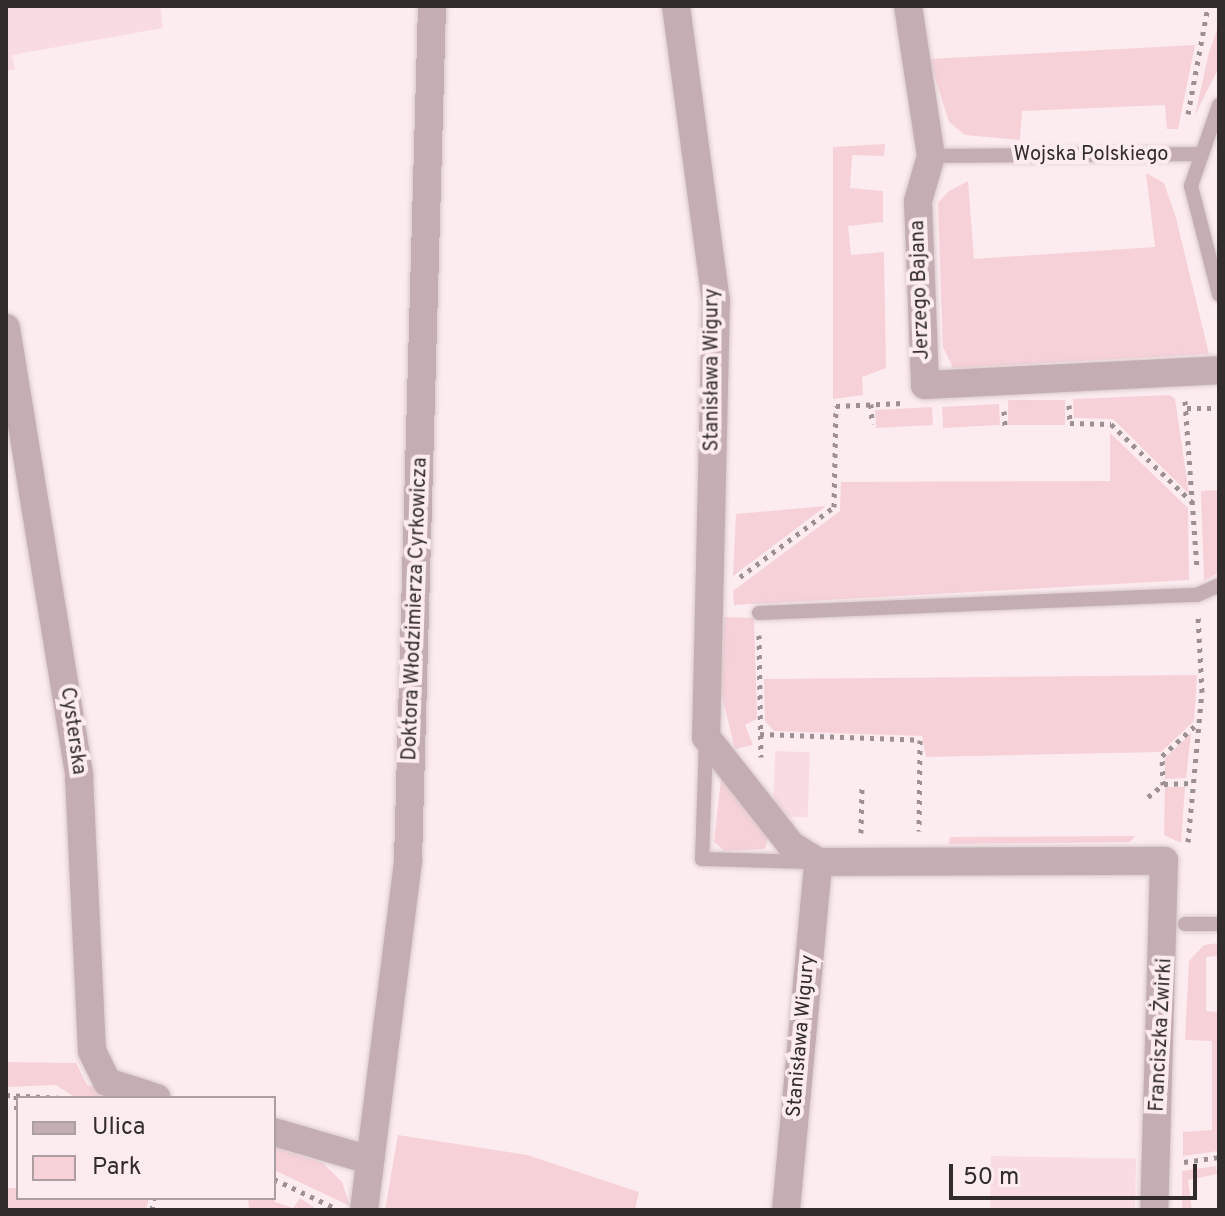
<!DOCTYPE html>
<meta charset="utf-8">
<style>
body{margin:0}
#map{position:relative;width:1225px;height:1216px;overflow:hidden;background:#fcecef;font-family:Overpass,sans-serif}
div>[style]{position:absolute}
.built>*{inset:0;background:#f9dce1;transform-origin:0 0}
.green>*{inset:0;background:#f7d1d8;transform-origin:0 0}
.path>*{height:5px;margin-top:-2.5px;transform-origin:0;background:repeating-linear-gradient(90deg,#9c9092 0 4px,transparent 0 10px)}
.roads{filter:drop-shadow(0 0 2px #d8c9cc) drop-shadow(0 0 2px #d8c9cc)}
.lane>*{height:14px;margin:-7px;padding:0 7px;transform-origin:7px;border-radius:7px;background:#c5aeb2}
.street>*{height:28px;margin:-14px;padding:0 14px;transform-origin:14px;border-radius:14px;background:#c5aeb2}
span{translate:-50% -50%;white-space:nowrap;text-align:center;line-height:1.15;-webkit-text-stroke:8px #fcecef;paint-order:stroke}
.street-label{font-size:20px;color:#332c2d}
.frame{position:absolute;inset:0;border:8px solid #332c2d;pointer-events:none}
.legend{position:absolute;left:16px;top:1096px;width:260px;height:104px;box-sizing:border-box;background:#fcecef;border:2px solid #ac9fa1;margin:0;padding:10px 14px;list-style:none;font-size:24px;color:#332c2d}
.legend li{display:flex;align-items:center;gap:16px;height:40px}
.legend b{width:40px;border:2px solid #ac9fa1}
.scale{position:absolute;left:949px;top:1164px;width:248px;height:36px;box-sizing:border-box;border:4px solid #332c2d;border-top:0;padding-left:10px;font-size:24px;line-height:28px;white-space:nowrap;color:#332c2d;-webkit-text-stroke:6px #fcecef;paint-order:stroke}
</style>
<div id="map">
<div class="built">
<i style="clip-path:polygon(6px 6px,160px 6px,163px 28px,12px 55px,15px 69px,6px 71px)"></i>
<i style="left:775px;top:751px;width:35px;height:65px;rotate:2deg"></i>
<i style="left:991px;top:1156px;width:145px;height:55px;rotate:1deg"></i>
</div>
<div class="green">
<i style="clip-path:polygon(1219px 24px,1219px 67px,1195px 115px,1209px 52px)"></i>
<i style="clip-path:polygon(1195px 45px,1178px 129px,1167px 129px,1165px 105px,1022px 111px,1020px 140px,965px 135px,949px 122px,929px 59px)"></i>
<i style="clip-path:polygon(885px 144px,884px 156px,852px 155px,850px 188px,883px 191px,883px 222px,848px 226px,851px 255px,884px 252px,886px 368px,862px 377px,863px 395px,833px 399px,833px 147px)"></i>
<i style="clip-path:polygon(1146px 173px,1164px 183px,1176px 218px,1209px 354px,953px 368px,943px 347px,938px 203px,949px 191px,968px 181px,974px 259px,1155px 247px)"></i>
<i style="clip-path:polygon(1170px 395px,1175px 399px,1189px 494px,1113px 419px,1074px 418px,1073px 399px)"></i>
<i style="left:1065px;top:400px;width:25px;height:57px;rotate:90deg"></i>
<i style="left:999px;top:404px;width:21px;height:57px;rotate:87deg"></i>
<i style="left:932px;top:407px;width:18px;height:57px;rotate:87deg"></i>
<i style="clip-path:polygon(1110px 433px,1188px 508px,1189px 580px,734px 605px,733px 591px,840px 511px,841px 482px,1110px 481px)"></i>
<i style="clip-path:polygon(1219px 490px,1219px 573px,1204px 580px,1201px 491px)"></i>
<i style="clip-path:polygon(826px 506px,733px 576px,736px 514px)"></i>
<i style="clip-path:polygon(724px 617px,754px 618px,757px 719px,745px 725px,753px 745px,735px 749px,721px 693px)"></i>
<i style="clip-path:polygon(1197px 675px,1194px 721px,1161px 752px,926px 757px,922px 736px,774px 731px,765px 721px,764px 679px)"></i>
<i style="clip-path:polygon(1191px 733px,1186px 778px,1165px 779px,1165px 758px)"></i>
<i style="clip-path:polygon(721px 779px,768px 838px,765px 849px,725px 851px,714px 842px)"></i>
<i style="clip-path:polygon(1165px 787px,1185px 787px,1181px 843px,1164px 835px)"></i>
<i style="clip-path:polygon(1135px 836px,1130px 842px,949px 844px,950px 837px)"></i>
<i style="clip-path:polygon(1219px 943px,1219px 956px,1206px 957px,1206px 1011px,1219px 1012px,1219px 1151px,1183px 1156px,1183px 1132px,1212px 1130px,1212px 1041px,1185px 1040px,1189px 961px,1204px 945px)"></i>
<i style="clip-path:polygon(6px 1062px,76px 1063px,87px 1085px,128px 1098px,76px 1098px,56px 1085px,6px 1087px)"></i>
<i style="clip-path:polygon(398px 1135px,527px 1155px,639px 1192px,635px 1210px,385px 1210px)"></i>
<i style="clip-path:polygon(274px 1147px,323px 1163px,342px 1182px,350px 1206px,274px 1170px)"></i>
<i style="clip-path:polygon(1216px 1166px,1217px 1174px,1188px 1180px,1192px 1210px,1182px 1210px,1182px 1171px)"></i>
<i style="clip-path:polygon(274px 1184px,275px 1202px,293px 1208px,300px 1198px,318px 1210px,249px 1210px,248px 1198px,274px 1198px)"></i>
<i style="clip-path:polygon(6px 1188px,18px 1188px,18px 1198px,149px 1198px,146px 1210px,6px 1210px)"></i>
</div>
<div class="path">
<i style="left:1188px;top:114px;width:110px;rotate:-79.5deg"></i>
<i style="left:1185px;top:401px;width:169px;rotate:85.9deg"></i>
<i style="left:871px;top:404px;width:20px;rotate:87deg"></i>
<i style="left:1069px;top:405px;width:18px;rotate:87deg"></i>
<i style="left:1070px;top:423px;width:41px;rotate:1.4deg"></i>
<i style="left:1111px;top:424px;width:115px;rotate:43.9deg"></i>
<i style="left:1187px;top:408px;width:32px"></i>
<i style="left:1004px;top:411px;width:15px;rotate:86deg"></i>
<i style="left:740px;top:577px;width:117px;rotate:-36.7deg"></i>
<i style="left:834px;top:507px;width:101px;rotate:-88.9deg"></i>
<i style="left:836px;top:406px;width:67px;rotate:-2.6deg"></i>
<i style="left:759px;top:635px;width:122px;rotate:89.1deg"></i>
<i style="left:760px;top:734px;width:160px;rotate:2.1deg"></i>
<i style="left:920px;top:740px;width:91px;rotate:90.6deg"></i>
<i style="left:1163px;top:785px;width:29px;rotate:-92deg"></i>
<i style="left:1162px;top:756px;width:49px;rotate:-42.5deg"></i>
<i style="left:1148px;top:797px;width:21px;rotate:-39deg"></i>
<i style="left:1164px;top:784px;width:28px;rotate:-2deg"></i>
<i style="left:861px;top:833px;width:47px;rotate:-88.8deg"></i>
<i style="left:1188px;top:842px;width:151px;rotate:-84.7deg"></i>
<i style="left:1202px;top:692px;width:76px;rotate:-93deg"></i>
<i style="left:6px;top:1095px;width:56px;rotate:3.1deg"></i>
<i style="left:16px;top:1095px;width:18px;rotate:87deg"></i>
<i style="left:1184px;top:1162px;width:35px;rotate:-8deg"></i>
<i style="left:274px;top:1179px;width:68px;rotate:25.4deg"></i>
<i style="left:152px;top:1210px;width:12px;rotate:-81deg"></i>
</div>
<div class="roads">
<div class="lane">
<i style="left:1219px;top:105px;width:86px;rotate:109.1deg"></i>
<i style="left:1191px;top:186px;width:112px;rotate:75.5deg"></i>
<i style="left:931px;top:156px;width:265px;rotate:-0.4deg"></i>
<i style="left:759px;top:613px;width:438px;rotate:-2.4deg"></i>
<i style="left:1197px;top:595px;width:24px;rotate:-24deg"></i>
<i style="left:706px;top:740px;width:119px;rotate:91.9deg"></i>
<i style="left:702px;top:859px;width:108px;rotate:1.6deg"></i>
<i style="left:1185px;top:924px;width:34px"></i>
</div>
<div class="street">
<i style="left:676px;top:6px;width:297px;rotate:82.3deg"></i>
<i style="left:716px;top:300px;width:437px;rotate:91.3deg"></i>
<i style="left:706px;top:737px;width:137px;rotate:51.8deg"></i>
<i style="left:791px;top:845px;width:32px;rotate:32deg"></i>
<i style="left:818px;top:862px;width:346px;rotate:-0.2deg"></i>
<i style="left:1164px;top:861px;width:349px;rotate:91.6deg"></i>
<i style="left:908px;top:6px;width:152px;rotate:81.3deg"></i>
<i style="left:931px;top:156px;width:47px;rotate:106.1deg"></i>
<i style="left:918px;top:201px;width:184px;rotate:87.8deg"></i>
<i style="left:925px;top:385px;width:294px;rotate:-2.9deg"></i>
<i style="left:6px;top:328px;width:454px;rotate:80.7deg"></i>
<i style="left:79px;top:776px;width:275px;rotate:87.3deg"></i>
<i style="left:92px;top:1051px;width:34px;rotate:64deg"></i>
<i style="left:107px;top:1082px;width:52px;rotate:17.7deg"></i>
<i style="left:274px;top:1132px;width:100px;rotate:16.3deg"></i>
<i style="left:364px;top:1210px;width:353px;rotate:-82.8deg"></i>
<i style="left:408px;top:860px;width:854px;rotate:-88.39deg"></i>
<i style="left:786px;top:1210px;width:349px;rotate:-84.7deg"></i>
</div>
</div>
<div class="street-label">
<span style="left:1091px;top:155px">Wojska Polskiego</span>
<span style="left:921px;top:290px;rotate:-92deg">Jerzego Bajana</span>
<span style="left:713px;top:370px;rotate:-90deg">Stanisława Wigury</span>
<span style="left:416px;top:609px;rotate:-88deg">Doktora Włodzimierza Cyrkowicza</span>
<span style="left:72px;top:731px;rotate:82deg">Cysterska</span>
<span style="left:1162px;top:1035px;rotate:-87deg">Franciszka Żwirki</span>
<span style="left:802px;top:1036px;rotate:-85deg">Stanisława Wigury</span>
</div>
<div class="frame"></div>
<ul class="legend">
<li><b style="height:10px;background:#c5aeb2"></b>Ulica</li>
<li><b style="height:22px;background:#f7d1d8"></b>Park</li>
</ul>
<div class="scale">50 m</div>
</div>
